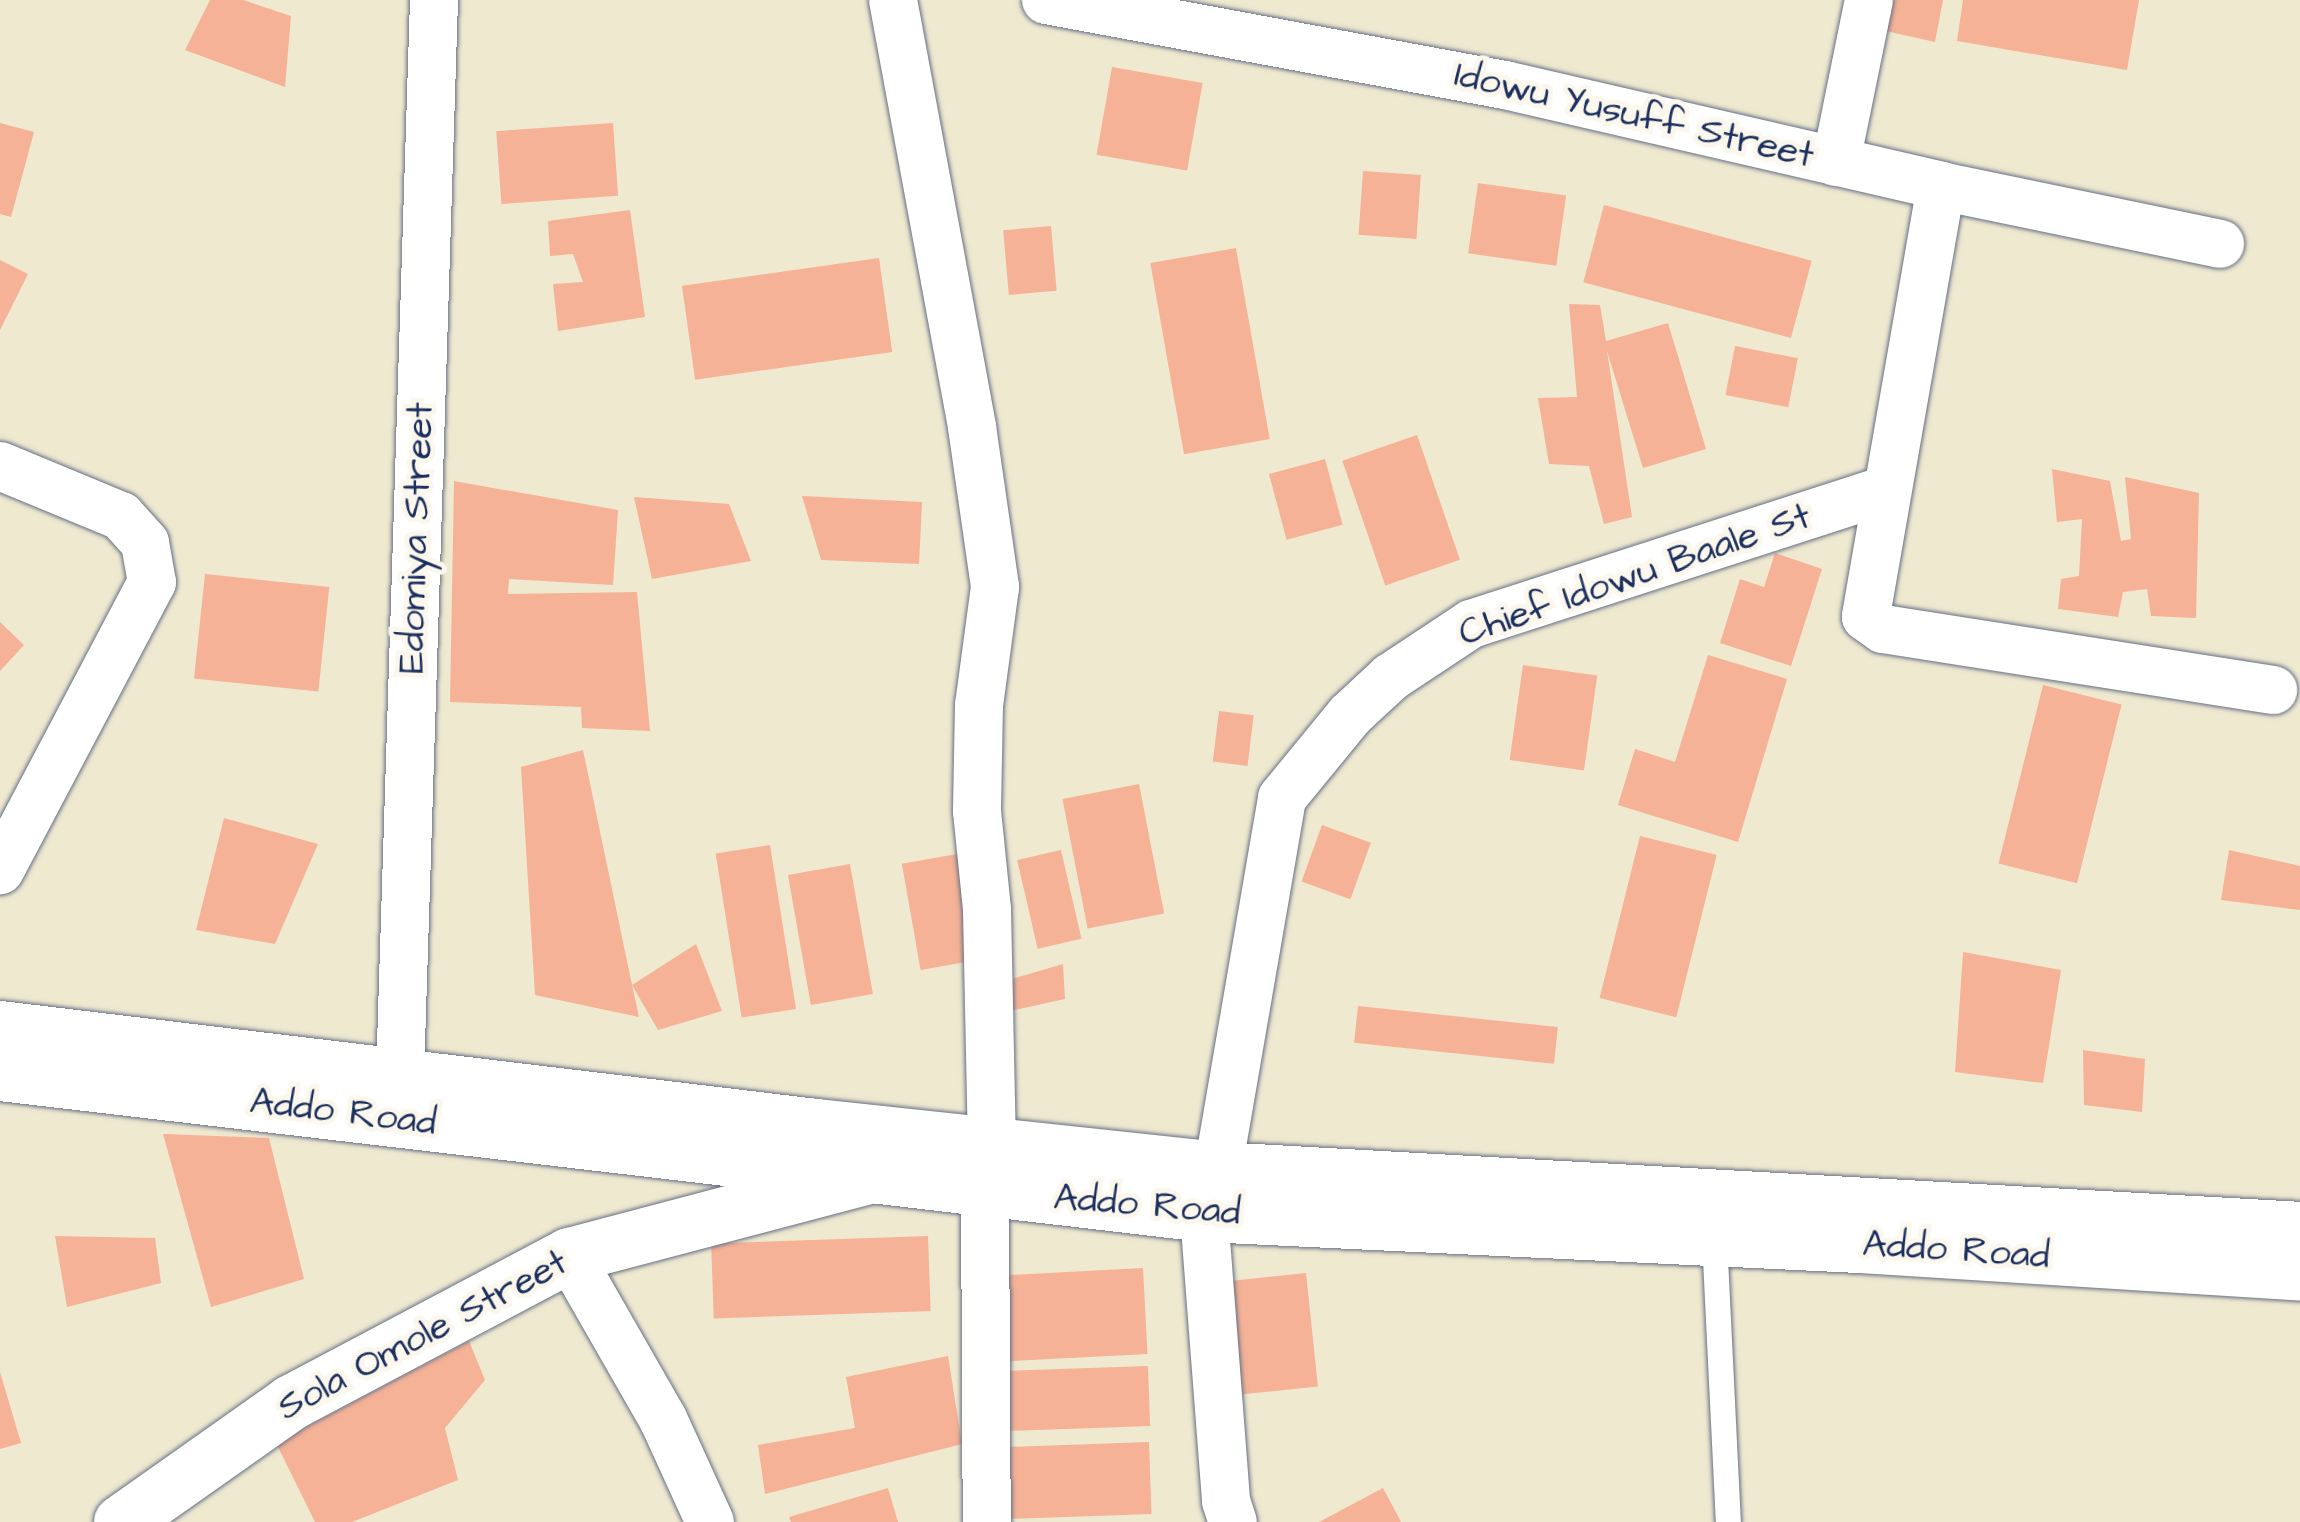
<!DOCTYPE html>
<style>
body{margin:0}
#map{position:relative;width:2300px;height:1522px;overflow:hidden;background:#efe9d0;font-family:"Architects Daughter",sans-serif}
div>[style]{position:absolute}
.building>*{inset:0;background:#f5b296;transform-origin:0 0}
.roads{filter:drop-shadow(0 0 2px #657086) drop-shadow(0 0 2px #657086)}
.lane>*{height:25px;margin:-12.5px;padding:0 12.5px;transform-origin:12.5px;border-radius:12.5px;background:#fff}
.street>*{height:48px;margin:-24px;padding:0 24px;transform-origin:24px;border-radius:24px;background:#fff}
.secondary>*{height:55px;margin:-27.5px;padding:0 27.5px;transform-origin:27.5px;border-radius:27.5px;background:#fff}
.primary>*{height:55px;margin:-27.5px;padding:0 27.5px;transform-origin:27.5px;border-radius:27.5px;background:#fff}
span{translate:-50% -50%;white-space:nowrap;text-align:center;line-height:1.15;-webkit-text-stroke:10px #fbf7ec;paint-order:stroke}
.street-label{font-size:38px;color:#1b2f5e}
</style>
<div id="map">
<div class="building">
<i style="clip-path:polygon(210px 0,243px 0,291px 16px,285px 87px,185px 50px)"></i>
<i style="clip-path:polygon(1874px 0,1943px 0,1935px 42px,1868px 27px)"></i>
<i style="clip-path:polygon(1963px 0,2139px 0,2127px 70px,1957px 41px)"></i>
<i style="left:1112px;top:67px;width:92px;height:89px;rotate:10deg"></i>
<i style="clip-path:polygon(0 123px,34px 132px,11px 217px,0 214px)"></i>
<i style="left:613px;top:123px;width:73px;height:117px;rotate:86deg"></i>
<i style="left:1363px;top:171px;width:58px;height:64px;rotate:4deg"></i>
<i style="left:1478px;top:183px;width:89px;height:71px;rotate:8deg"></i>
<i style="left:1604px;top:205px;width:215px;height:80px;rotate:15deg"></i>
<i style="clip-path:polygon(630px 210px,645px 317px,558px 331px,553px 284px,583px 282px,573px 254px,550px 256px,548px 221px)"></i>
<i style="left:1051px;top:226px;width:65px;height:48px;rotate:85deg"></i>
<i style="left:1236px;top:248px;width:194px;height:87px;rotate:80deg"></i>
<i style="left:879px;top:258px;width:95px;height:199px;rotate:82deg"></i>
<i style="clip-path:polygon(0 260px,28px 274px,0 330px)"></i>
<i style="clip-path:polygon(1569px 304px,1600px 305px,1606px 341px,1668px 323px,1706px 449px,1643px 468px,1607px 351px,1632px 517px,1604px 524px,1589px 466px,1549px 464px,1538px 398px,1577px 397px)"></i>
<i style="left:1735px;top:346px;width:64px;height:50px;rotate:11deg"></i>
<i style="left:1417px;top:435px;width:132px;height:79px;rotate:71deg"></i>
<i style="left:1325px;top:459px;width:68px;height:58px;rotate:75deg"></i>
<i style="clip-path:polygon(2052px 469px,2110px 481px,2121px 541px,2131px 539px,2125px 477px,2199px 493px,2196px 618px,2151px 616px,2147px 589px,2123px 592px,2118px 617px,2058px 609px,2061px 579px,2079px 576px,2082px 519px,2057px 522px)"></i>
<i style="clip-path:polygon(454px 481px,618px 510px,613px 585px,509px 579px,508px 594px,637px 592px,650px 731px,582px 728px,581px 707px,450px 702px)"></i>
<i style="clip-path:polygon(802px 496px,922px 502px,919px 564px,821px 560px)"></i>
<i style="clip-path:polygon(634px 497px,729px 504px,751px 561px,652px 579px)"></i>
<i style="clip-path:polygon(1775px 553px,1822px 569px,1791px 666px,1720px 643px,1740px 579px,1764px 587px)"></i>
<i style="left:205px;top:574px;width:125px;height:105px;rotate:6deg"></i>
<i style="clip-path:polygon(0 622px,24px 645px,0 671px)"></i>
<i style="clip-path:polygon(1708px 655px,1787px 679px,1738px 842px,1618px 805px,1635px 749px,1675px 762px)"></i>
<i style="left:1523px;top:665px;width:75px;height:96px;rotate:8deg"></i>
<i style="left:2043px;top:685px;width:81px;height:184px;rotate:14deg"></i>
<i style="left:1219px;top:711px;width:35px;height:51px;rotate:7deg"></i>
<i style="clip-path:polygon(583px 750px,632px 985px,696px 944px,722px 1011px,658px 1030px,632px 985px,639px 1017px,535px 995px,521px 767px)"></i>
<i style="left:1139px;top:784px;width:132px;height:78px;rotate:79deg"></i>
<i style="clip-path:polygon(224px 818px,318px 844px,275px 944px,196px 930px)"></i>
<i style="left:1322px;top:825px;width:52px;height:60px;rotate:20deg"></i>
<i style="left:1640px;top:836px;width:79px;height:167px;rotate:14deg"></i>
<i style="left:770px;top:845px;width:166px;height:55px;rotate:81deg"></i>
<i style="left:1061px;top:850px;width:91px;height:45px;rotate:77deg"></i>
<i style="clip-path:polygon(2229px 850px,2300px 866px,2300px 910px,2221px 900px)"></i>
<i style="left:957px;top:854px;width:108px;height:56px;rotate:80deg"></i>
<i style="left:850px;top:864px;width:132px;height:63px;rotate:80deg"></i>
<i style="clip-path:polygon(1963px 952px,2061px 970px,2043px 1083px,1955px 1072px)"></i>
<i style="clip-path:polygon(1063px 964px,1065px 999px,1010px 1011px,1012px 979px)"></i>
<i style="left:1358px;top:1006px;width:201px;height:37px;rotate:6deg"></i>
<i style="clip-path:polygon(2083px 1050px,2145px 1059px,2142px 1112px,2084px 1105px)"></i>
<i style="clip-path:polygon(163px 1134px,269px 1138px,304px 1279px,211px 1307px)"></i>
<i style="clip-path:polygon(55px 1236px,155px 1238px,161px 1283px,67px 1307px)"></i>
<i style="left:928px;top:1236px;width:75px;height:217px;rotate:88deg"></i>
<i style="left:1143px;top:1268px;width:86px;height:149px;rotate:87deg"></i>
<i style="left:1306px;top:1273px;width:114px;height:76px;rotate:84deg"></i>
<i style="clip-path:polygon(469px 1341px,485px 1380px,445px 1428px,458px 1480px,352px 1522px,315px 1522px,276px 1443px)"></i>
<i style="clip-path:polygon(948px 1356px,962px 1444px,765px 1494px,758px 1445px,855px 1428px,846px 1377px)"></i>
<i style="left:1148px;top:1366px;width:60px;height:155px;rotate:88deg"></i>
<i style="clip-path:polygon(0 1372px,21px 1443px,0 1449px)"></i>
<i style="left:1149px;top:1442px;width:72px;height:153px;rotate:88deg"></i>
<i style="clip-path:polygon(888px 1488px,898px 1522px,791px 1522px,789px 1517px)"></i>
<i style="clip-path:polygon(1383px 1488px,1401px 1522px,1319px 1522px)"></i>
</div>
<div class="roads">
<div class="lane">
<i style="left:1714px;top:1238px;width:284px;rotate:87.2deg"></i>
</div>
<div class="street">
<i style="left:893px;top:0;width:434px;rotate:79.5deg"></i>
<i style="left:972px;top:427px;width:162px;rotate:81.8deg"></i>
<i style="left:995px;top:587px;width:119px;rotate:97.7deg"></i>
<i style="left:979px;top:705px;width:106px;rotate:91.1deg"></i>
<i style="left:977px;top:811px;width:100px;rotate:84.2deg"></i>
<i style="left:987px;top:910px;width:235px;rotate:88.8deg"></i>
<i style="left:1046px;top:0;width:467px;rotate:10.5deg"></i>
<i style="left:1505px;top:85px;width:448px;rotate:13deg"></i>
<i style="left:1941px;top:186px;width:285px;rotate:11.7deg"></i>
<i style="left:1836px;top:162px;width:165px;rotate:-78.5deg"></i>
<i style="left:1941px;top:186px;width:437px;rotate:99.9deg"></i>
<i style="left:1866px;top:617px;width:21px;rotate:35deg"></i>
<i style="left:1883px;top:629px;width:395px;rotate:8.9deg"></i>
<i style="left:0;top:466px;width:131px;rotate:22.5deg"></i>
<i style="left:121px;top:516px;width:36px;rotate:48deg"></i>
<i style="left:145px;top:543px;width:40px;rotate:80deg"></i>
<i style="left:152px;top:582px;width:326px;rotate:117.8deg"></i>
<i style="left:400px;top:1076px;width:1077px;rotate:-88.19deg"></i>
<i style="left:1218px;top:1169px;width:376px;rotate:-80.2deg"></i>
<i style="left:1282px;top:798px;width:107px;rotate:-50.7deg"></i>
<i style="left:1350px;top:715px;width:56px;rotate:-42.8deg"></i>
<i style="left:1391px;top:677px;width:96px;rotate:-33.5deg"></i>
<i style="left:1471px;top:624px;width:435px;rotate:-17.9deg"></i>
<i style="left:985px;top:1190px;width:332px;rotate:89.7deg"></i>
<i style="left:1204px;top:1214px;width:288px;rotate:85.6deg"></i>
<i style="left:1226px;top:1501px;width:22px;rotate:72deg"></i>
<i style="left:569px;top:1255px;width:189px;rotate:60.2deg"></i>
<i style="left:663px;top:1419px;width:113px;rotate:65.5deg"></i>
</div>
<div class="secondary">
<i style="left:121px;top:1522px;width:208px;rotate:-35.2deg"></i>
<i style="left:291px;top:1402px;width:314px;rotate:-27.9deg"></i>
<i style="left:569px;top:1255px;width:309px;rotate:-14.8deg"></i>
</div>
<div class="primary">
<i style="left:0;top:1028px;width:822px;rotate:6.85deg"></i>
<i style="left:816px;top:1126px;width:404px;rotate:6.1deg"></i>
<i style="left:1218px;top:1169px;width:1084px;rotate:3.17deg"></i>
<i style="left:0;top:1073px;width:1212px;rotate:6.68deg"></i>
<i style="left:1204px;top:1214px;width:657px;rotate:2.71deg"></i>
<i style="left:1860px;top:1245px;width:441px;rotate:3.6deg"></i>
</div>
</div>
<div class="street-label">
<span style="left:1634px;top:116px;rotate:13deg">Idowu Yusuff Street</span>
<span style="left:417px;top:538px;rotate:-88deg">Edomiya Street</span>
<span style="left:1635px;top:576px;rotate:-19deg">Chief Idowu Baale St</span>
<span style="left:343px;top:1113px;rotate:7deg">Addo Road</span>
<span style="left:1147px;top:1206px;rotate:5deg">Addo Road</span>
<span style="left:1956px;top:1251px;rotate:4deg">Addo Road</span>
<span style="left:423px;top:1336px;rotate:-28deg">Sola Omole Street</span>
</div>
</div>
